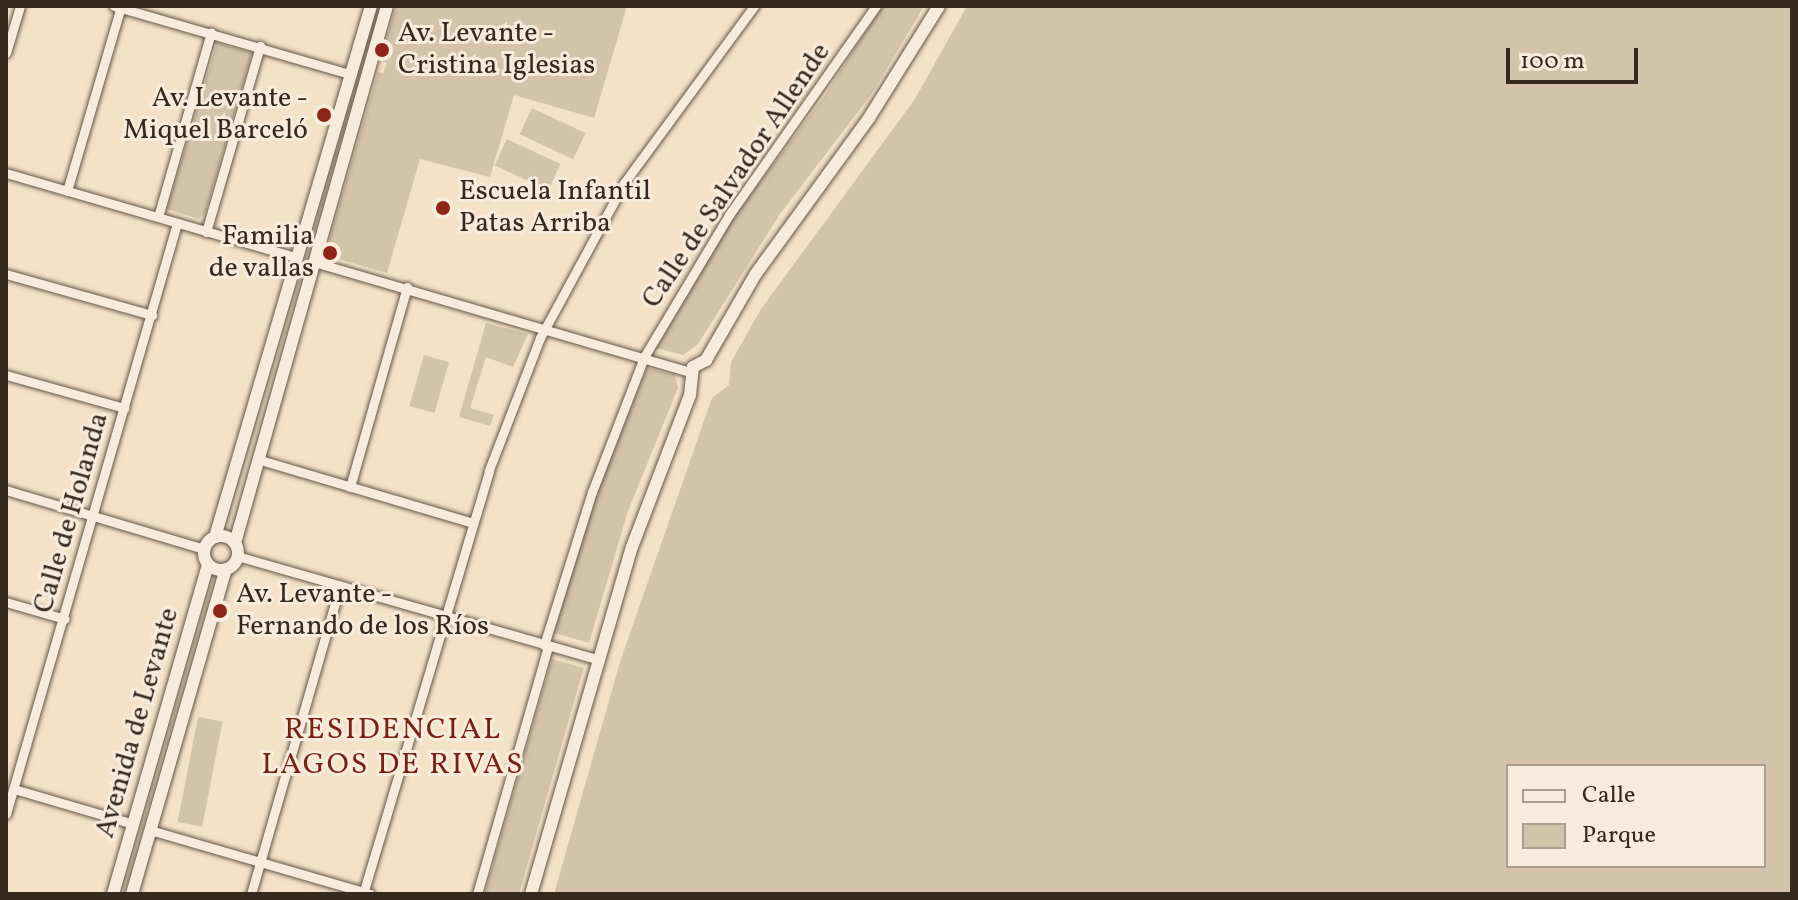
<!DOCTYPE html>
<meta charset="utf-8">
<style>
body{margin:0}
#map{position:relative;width:1798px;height:900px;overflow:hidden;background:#f3e2c8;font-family:Vollkorn,serif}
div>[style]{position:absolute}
.green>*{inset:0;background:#d3c3ab;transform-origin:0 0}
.roads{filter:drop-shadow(0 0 2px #645847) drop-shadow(0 0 2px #645847)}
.street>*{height:9px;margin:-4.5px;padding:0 4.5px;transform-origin:4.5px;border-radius:4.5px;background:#f7ecdb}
.secondary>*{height:12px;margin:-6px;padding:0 6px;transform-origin:6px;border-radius:6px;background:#f7ecdb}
.secondary>.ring{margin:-6px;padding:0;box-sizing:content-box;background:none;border:12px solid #f7ecdb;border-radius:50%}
.dots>*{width:22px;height:22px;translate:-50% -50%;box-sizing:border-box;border:4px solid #f7ecdb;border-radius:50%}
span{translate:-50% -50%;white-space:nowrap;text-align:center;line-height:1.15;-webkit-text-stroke:6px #f7ecdb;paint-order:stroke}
.poi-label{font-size:28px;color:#352a1c}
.left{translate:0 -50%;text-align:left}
.right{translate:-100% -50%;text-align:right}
.street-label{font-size:28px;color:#352a1c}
.neighbourhood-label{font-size:30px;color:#7a1f14;letter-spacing:2px}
.frame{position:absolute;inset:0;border:8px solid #352a1c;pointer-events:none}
.legend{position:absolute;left:1506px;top:764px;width:260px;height:104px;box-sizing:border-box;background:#f7ecdb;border:2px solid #a99e8f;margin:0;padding:10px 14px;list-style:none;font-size:24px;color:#352a1c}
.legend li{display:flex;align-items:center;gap:16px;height:40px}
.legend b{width:40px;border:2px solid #a99e8f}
.scale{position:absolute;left:1506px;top:48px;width:132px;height:36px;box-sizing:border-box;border:4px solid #352a1c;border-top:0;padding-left:10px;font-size:24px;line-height:28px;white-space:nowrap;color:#352a1c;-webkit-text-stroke:6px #f7ecdb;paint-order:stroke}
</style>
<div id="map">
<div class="green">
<i style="clip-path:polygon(396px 6px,627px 6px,594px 118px,514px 95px,490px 177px,420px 159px,387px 273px,325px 255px,378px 72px,383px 73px,387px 63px,380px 61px)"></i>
<i style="clip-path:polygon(882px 6px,924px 6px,873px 92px,780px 214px,698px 344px,683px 355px,656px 348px,731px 221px,825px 95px)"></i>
<i style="clip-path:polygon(evenodd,967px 6px,1792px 6px,1792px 894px,554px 894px,620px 662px,712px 398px,729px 385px,731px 362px,761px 309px,915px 99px,967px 6px,1508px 766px,1764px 766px,1764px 866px,1508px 866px,1508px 766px)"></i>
<i style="clip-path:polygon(217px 43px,252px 53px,205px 214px,198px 219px,167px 209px)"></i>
<i style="left:532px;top:108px;width:59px;height:29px;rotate:25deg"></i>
<i style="left:507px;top:139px;width:59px;height:29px;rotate:25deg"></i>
<i style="clip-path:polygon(486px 323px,528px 334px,513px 367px,486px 357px,470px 408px,494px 415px,490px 426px,459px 417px)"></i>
<i style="left:424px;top:355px;width:26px;height:53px;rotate:16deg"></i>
<i style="clip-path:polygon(647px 368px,675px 375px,678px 388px,628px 511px,589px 643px,554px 633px,596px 493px)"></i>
<i style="left:552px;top:659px;width:33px;height:244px;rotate:16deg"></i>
<i style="left:198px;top:717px;width:25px;height:107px;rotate:11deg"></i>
</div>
<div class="roads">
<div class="street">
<i style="left:114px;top:6px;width:246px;rotate:16.1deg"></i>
<i style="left:6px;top:53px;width:49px;rotate:-73.4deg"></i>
<i style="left:6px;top:173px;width:302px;rotate:16.2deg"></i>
<i style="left:67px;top:191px;width:193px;rotate:-73.7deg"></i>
<i style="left:158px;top:217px;width:192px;rotate:-74deg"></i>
<i style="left:206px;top:232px;width:194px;rotate:-73.8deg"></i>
<i style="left:314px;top:262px;width:393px;rotate:16.3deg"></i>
<i style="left:6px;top:274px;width:152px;rotate:15.7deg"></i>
<i style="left:6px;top:375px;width:123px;rotate:15.6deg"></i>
<i style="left:257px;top:459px;width:225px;rotate:16.5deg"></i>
<i style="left:350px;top:487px;width:208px;rotate:-74.1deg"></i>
<i style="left:6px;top:490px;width:207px;rotate:16.6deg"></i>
<i style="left:237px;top:556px;width:377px;rotate:16deg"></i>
<i style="left:6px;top:602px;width:61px;rotate:16.1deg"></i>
<i style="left:544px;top:645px;width:160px;rotate:-72.6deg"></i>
<i style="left:592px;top:492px;width:145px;rotate:-68.9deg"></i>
<i style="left:644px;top:357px;width:165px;rotate:-59.1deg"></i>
<i style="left:729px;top:215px;width:256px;rotate:-54.9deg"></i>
<i style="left:14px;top:789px;width:125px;rotate:16.3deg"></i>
<i style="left:6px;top:814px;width:615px;rotate:-73.86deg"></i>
<i style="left:150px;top:830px;width:229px;rotate:16.2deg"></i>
<i style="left:251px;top:894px;width:321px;rotate:-73.9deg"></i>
<i style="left:363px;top:894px;width:442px;rotate:-73.4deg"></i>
<i style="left:489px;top:470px;width:142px;rotate:-68.9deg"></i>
<i style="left:540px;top:338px;width:176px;rotate:-61.5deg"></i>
<i style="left:624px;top:183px;width:220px;rotate:-53.7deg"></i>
<i style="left:477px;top:894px;width:258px;rotate:-74deg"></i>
</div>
<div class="secondary">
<i class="ring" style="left:204px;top:536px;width:22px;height:22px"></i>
<i style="left:215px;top:537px;width:553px;rotate:-73.63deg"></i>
<i style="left:235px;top:543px;width:558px;rotate:-74.2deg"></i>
<i style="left:113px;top:894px;width:343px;rotate:-73.9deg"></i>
<i style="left:132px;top:894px;width:338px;rotate:-73.9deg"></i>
<i style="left:531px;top:894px;width:361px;rotate:-73.8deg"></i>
<i style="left:632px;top:547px;width:163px;rotate:-69.1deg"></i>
<i style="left:690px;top:395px;width:28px;rotate:-84deg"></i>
<i style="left:693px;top:367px;width:15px;rotate:-28deg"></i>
<i style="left:706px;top:360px;width:98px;rotate:-60deg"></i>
<i style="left:755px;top:275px;width:194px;rotate:-54deg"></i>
<i style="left:869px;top:118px;width:132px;rotate:-58deg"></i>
</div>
</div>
<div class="dots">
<i style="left:382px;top:50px;background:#8f2418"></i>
<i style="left:324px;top:115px;background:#8f2418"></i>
<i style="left:443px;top:208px;background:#8f2418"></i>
<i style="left:330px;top:253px;background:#8f2418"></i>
<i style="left:220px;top:611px;background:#8f2418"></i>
</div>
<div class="poi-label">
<span class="left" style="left:398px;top:50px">Av. Levante -<br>Cristina Iglesias</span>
<span class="right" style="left:308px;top:115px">Av. Levante -<br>Miquel Barceló</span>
<span class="left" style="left:459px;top:208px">Escuela Infantil<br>Patas Arriba</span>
<span class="right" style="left:314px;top:253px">Familia<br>de vallas</span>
<span class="left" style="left:236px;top:611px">Av. Levante -<br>Fernando de los Ríos</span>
</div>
<div class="street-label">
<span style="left:737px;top:176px;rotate:-56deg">Calle de Salvador Allende</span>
<span style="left:72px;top:513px;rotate:-74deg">Calle de Holanda</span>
<span style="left:138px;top:723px;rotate:-74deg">Avenida de Levante</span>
</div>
<div class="neighbourhood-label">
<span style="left:393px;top:747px">RESIDENCIAL<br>LAGOS DE RIVAS</span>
</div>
<div class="frame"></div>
<ul class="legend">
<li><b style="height:10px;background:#f7ecdb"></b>Calle</li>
<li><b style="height:22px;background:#d3c3ab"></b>Parque</li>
</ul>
<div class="scale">100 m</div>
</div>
